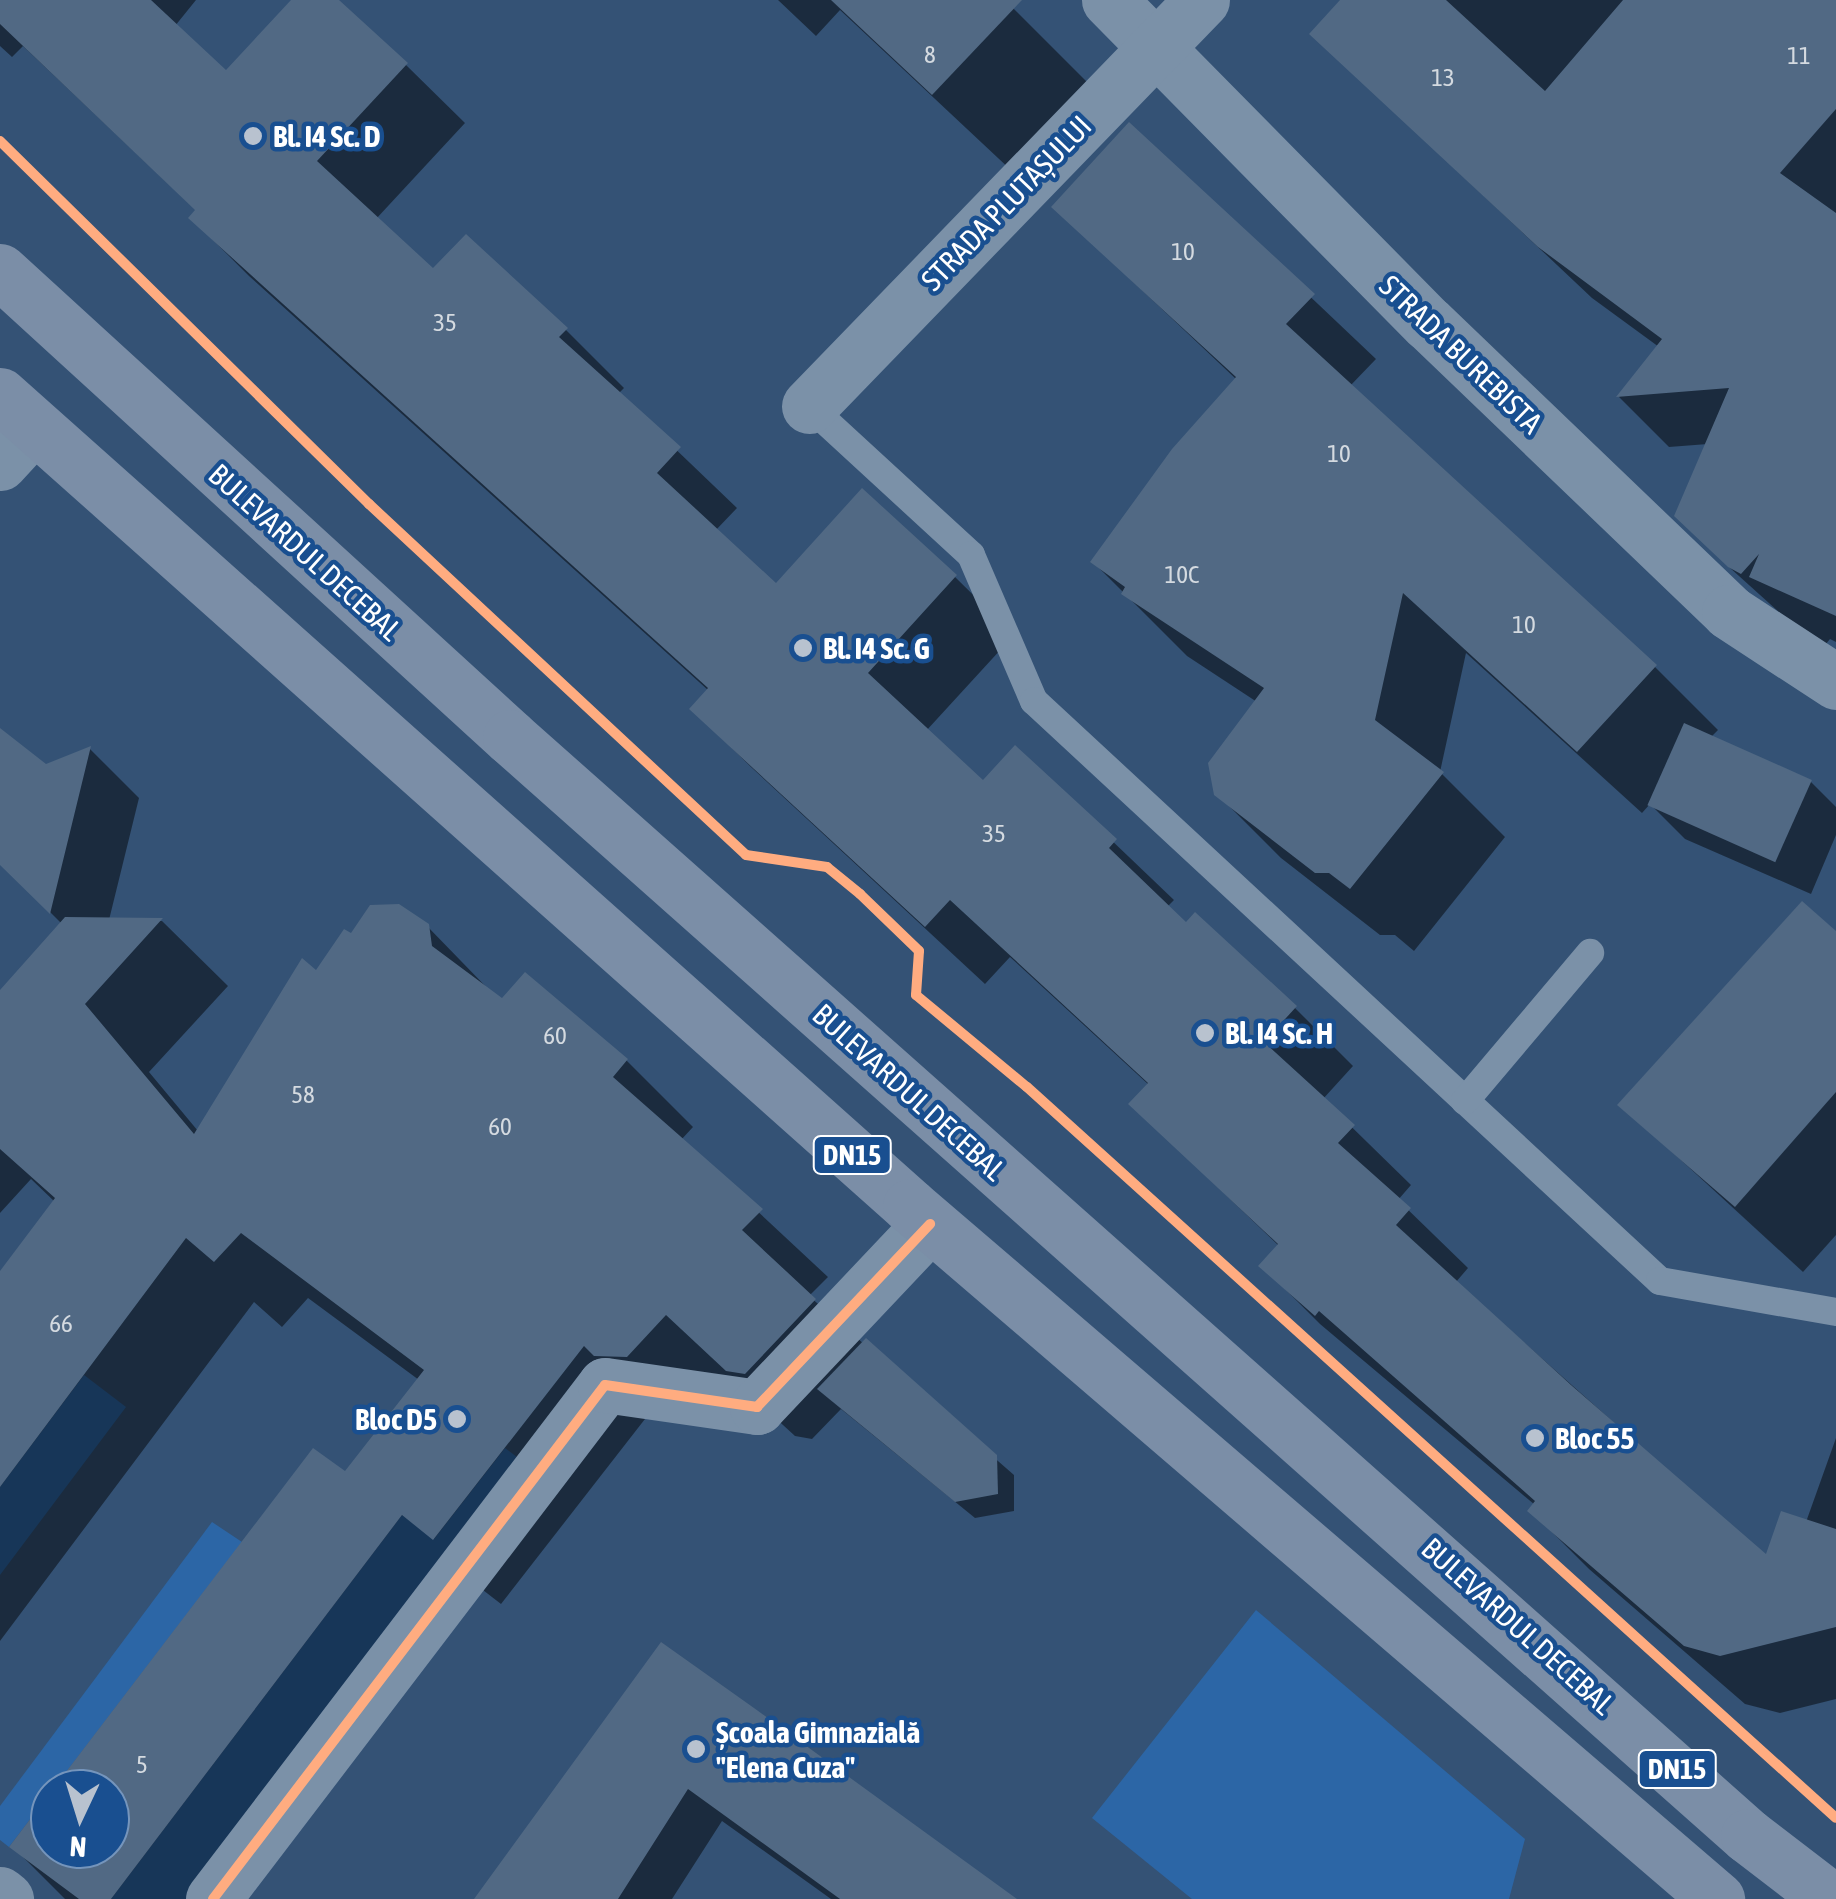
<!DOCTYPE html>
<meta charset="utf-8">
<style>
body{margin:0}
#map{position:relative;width:1836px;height:1899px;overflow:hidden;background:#345275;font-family:"Asap Condensed",sans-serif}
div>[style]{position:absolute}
.green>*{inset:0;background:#2c66a6}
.shadow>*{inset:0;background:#0007}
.building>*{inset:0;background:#516984;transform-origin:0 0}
.service>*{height:28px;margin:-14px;padding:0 14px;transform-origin:14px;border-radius:14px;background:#7b91a8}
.minor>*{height:55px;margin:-27.5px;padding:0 27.5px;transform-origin:27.5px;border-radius:27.5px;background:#7b91a8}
.tertiary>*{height:55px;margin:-27.5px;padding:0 27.5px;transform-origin:27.5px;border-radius:27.5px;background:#7b91a8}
.primary>*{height:55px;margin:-27.5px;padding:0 27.5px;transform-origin:27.5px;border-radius:27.5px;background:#7b8ea7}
.cycleway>*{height:10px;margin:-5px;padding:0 5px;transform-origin:5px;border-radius:5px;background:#ffac80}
.dots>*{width:28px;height:28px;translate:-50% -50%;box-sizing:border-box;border:5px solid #194f90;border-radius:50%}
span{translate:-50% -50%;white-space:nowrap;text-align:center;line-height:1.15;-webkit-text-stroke:9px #194f90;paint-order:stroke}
.number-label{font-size:25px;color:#d4dae0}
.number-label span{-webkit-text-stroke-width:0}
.shield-label span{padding:2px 8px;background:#194f90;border:2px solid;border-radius:8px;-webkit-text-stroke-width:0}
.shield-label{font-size:28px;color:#fff;font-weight:700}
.poi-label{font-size:30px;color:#fff;font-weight:700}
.left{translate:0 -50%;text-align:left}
.right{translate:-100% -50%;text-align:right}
.street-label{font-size:30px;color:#fff}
.north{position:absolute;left:30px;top:1769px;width:100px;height:100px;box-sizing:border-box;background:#194f90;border:2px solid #7595bc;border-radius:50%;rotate:184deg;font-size:28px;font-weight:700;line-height:40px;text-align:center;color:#fff}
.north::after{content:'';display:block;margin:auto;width:35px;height:45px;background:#b8c2cf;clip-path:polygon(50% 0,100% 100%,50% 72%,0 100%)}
</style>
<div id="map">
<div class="green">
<i style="clip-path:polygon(84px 1375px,126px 1407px,0 1575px,0 1487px)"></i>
<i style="clip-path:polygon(505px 1448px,538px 1473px,213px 1899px,111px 1899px,402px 1515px,434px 1539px)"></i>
<i style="clip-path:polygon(212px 1522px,242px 1542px,9px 1847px,0 1840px,0 1806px)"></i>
<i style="clip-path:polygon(1256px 1610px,1525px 1839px,1509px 1899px,1192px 1899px,1092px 1818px)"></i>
</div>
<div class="shadow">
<i style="clip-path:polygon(0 0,196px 0,175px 26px,226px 74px,294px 0,335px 0,406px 65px,465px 123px,376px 219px,434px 272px,566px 330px,624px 388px,618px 394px,737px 508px,715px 531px,776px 587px,862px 492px,955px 577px,1014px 635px,926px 731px,983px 784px,1015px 748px,1174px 900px,1167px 907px,1186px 925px,1295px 1008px,1353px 1066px,1323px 1099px,1411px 1185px,1398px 1200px,1468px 1268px,1456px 1282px,1767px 1559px,1806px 1522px,1836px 1438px,1836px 1699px,1780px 1713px,1745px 1704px,1589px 1569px,1531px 1511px,1535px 1505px,1320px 1324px,1262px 1266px,1279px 1246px,1131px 1104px,1149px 1085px,1010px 957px,985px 984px,751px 767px,692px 709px,709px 691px,249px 276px,191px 218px,197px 211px,23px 46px,12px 57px,0 46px)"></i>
<i style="clip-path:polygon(778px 0,1005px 0,1094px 89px,1014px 173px,840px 10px,816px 36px)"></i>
<i style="clip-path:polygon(1343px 0,1836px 0,1836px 642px,1830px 639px,1821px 650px,1729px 567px,1708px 444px,1669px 447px,1619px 397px,1659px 347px,1592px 298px,1312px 34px)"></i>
<i style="clip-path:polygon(1129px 125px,1376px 359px,1350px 386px,1655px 667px,1718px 730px,1711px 737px,1810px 781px,1836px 807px,1836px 835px,1811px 894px,1685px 839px,1650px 804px,1642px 813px,1466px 653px,1440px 772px,1505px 837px,1414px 951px,1395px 935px,1380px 935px,1281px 858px,1217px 794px,1257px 702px,1187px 656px,1093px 562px,1237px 380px,1054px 207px)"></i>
<i style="clip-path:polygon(0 743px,46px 767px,90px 749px,139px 798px,109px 920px,162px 921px,228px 986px,149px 1072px,198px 1131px,352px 936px,427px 926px,495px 996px,626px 1060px,693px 1127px,681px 1140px,828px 1277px,809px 1296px,1014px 1475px,1014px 1511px,975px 1518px,841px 1409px,812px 1439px,795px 1436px,734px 1380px,694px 1422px,663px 1421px,652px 1410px,501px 1604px,470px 1580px,227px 1899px,65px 1899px,12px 1846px,50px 1797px,50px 1849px,110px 1849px,110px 1789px,56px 1789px,346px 1474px,419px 1380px,308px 1298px,282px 1327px,254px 1302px,0 1641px,0 1276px,55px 1202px,31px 1179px,0 1213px,0 994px,62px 924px,0 862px)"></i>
<i style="clip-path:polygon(1836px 934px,1836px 1235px,1803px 1272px,1621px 1105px)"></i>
<i style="clip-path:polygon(661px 1645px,1012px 1899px,831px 1899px,722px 1821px,672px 1899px,477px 1899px)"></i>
</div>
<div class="building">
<i style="clip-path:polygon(0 0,151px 0,226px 70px,291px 0,339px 0,408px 63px,317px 161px,433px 268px,466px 234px,568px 328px,559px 337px,681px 447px,657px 473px,776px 583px,862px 488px,957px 575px,868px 673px,983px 780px,1015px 745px,1117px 839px,1109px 848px,1186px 922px,1195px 912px,1297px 1006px,1264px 1042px,1355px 1125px,1338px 1143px,1411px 1208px,1396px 1225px,1571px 1385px,1766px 1554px,1781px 1511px,1836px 1529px,1836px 1627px,1720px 1656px,1684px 1646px,1527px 1511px,1535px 1501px,1319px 1311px,1315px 1316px,1258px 1266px,1278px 1244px,1128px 1104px,1148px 1083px,950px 900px,925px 927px,689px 709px,708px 688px,188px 218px,195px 210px,0 24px)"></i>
<i style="clip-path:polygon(831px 0,1022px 0,932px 95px)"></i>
<i style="clip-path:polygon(1340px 0,1446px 0,1545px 91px,1623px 0,1836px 0,1836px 109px,1780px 173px,1836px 213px,1836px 616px,1749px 577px,1759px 554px,1741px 574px,1728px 567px,1674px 516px,1729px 388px,1616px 397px,1662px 339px,1538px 247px,1309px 34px)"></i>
<i style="clip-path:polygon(1129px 122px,1315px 294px,1286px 324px,1657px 665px,1577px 752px,1403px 593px,1375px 720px,1444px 772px,1350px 889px,1329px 873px,1315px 873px,1214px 795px,1208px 763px,1264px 688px,1121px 594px,1125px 587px,1090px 562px,1172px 449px,1236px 377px,1051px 207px)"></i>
<i style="left:1684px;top:723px;width:140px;height:90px;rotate:24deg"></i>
<i style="clip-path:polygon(0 728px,46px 764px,91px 746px,50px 914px,0 865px)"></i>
<i style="clip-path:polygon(1802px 901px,1836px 931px,1836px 1092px,1735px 1207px,1617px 1105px)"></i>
<i style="clip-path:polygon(399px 904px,429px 924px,432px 946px,502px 998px,525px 972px,628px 1059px,613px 1077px,763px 1209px,742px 1230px,816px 1299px,745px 1374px,726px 1371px,666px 1315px,627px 1357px,594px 1356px,584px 1346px,433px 1540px,402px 1515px,111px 1899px,79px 1899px,9px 1847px,50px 1793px,50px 1849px,110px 1849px,110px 1789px,53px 1789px,313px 1448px,345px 1471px,424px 1370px,241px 1233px,214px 1262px,186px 1238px,0 1487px,0 1271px,55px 1198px,0 1149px,0 990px,65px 917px,163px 918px,85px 1004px,194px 1134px,302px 958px,316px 970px,344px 929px,351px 933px,370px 905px)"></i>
<i style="clip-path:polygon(866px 1338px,997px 1455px,998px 1494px,955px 1502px,817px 1389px)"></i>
<i style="clip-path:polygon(661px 1642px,754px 1708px,1017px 1899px,840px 1899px,688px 1789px,618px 1899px,474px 1899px)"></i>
</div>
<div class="service">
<i style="left:809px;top:406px;width:220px;rotate:42.6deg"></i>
<i style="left:971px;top:555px;width:159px;rotate:66.7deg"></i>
<i style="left:1034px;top:701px;width:853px;rotate:42.82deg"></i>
<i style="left:1660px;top:1281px;width:179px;rotate:10deg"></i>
<i style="left:1465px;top:1101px;width:194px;rotate:-49.8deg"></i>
</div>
<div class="minor">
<i style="left:1109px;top:0;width:454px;rotate:45.4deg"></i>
<i style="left:1428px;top:323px;width:417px;rotate:43.8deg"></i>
<i style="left:1729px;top:612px;width:128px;rotate:33.2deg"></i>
<i style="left:809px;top:406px;width:565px;rotate:-45.93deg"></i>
<i style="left:0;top:1894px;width:8px;rotate:40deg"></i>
<i style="left:213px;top:1899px;width:646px;rotate:-52.67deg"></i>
<i style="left:605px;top:1385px;width:154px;rotate:8.2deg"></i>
<i style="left:757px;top:1407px;width:252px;rotate:-46.6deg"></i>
</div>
<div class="tertiary">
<i style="left:0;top:463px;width:49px;rotate:-47.5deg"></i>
</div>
<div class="primary">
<i style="left:0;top:271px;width:691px;rotate:42.42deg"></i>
<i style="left:510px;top:737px;width:1655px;rotate:41.6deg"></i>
<i style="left:1748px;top:1836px;width:103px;rotate:37.5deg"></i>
<i style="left:0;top:395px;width:1219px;rotate:41.71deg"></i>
<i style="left:910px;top:1206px;width:1064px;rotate:40.65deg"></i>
</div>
<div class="cycleway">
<i style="left:0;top:141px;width:518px;rotate:44.53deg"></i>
<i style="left:369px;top:504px;width:515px;rotate:42.95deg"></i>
<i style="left:746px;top:855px;width:82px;rotate:8.4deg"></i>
<i style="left:827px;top:867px;width:43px;rotate:39.3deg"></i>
<i style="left:860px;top:894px;width:82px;rotate:44deg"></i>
<i style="left:919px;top:951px;width:44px;rotate:93.9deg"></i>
<i style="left:916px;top:995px;width:144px;rotate:39.7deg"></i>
<i style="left:1027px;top:1087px;width:1090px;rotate:42.1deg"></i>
<i style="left:213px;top:1899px;width:646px;rotate:-52.67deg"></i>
<i style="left:605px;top:1385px;width:154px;rotate:8.2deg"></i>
<i style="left:757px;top:1407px;width:252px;rotate:-46.6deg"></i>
</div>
<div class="dots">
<i style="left:253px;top:136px;background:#b8c2cf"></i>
<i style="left:803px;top:648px;background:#b8c2cf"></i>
<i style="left:1205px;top:1033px;background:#b8c2cf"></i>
<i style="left:457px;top:1419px;background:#b8c2cf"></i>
<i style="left:1535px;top:1438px;background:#b8c2cf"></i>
<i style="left:696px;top:1749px;background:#b8c2cf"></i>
</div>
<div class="number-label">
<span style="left:930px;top:54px">8</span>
<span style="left:1799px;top:55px">11</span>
<span style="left:1443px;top:77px">13</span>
<span style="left:1183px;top:251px">10</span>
<span style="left:445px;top:322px">35</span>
<span style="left:1339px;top:453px">10</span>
<span style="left:1182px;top:574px">10C</span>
<span style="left:1524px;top:624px">10</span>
<span style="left:994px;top:833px">35</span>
<span style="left:555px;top:1035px">60</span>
<span style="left:303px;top:1094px">58</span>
<span style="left:500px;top:1126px">60</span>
<span style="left:61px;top:1323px">66</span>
<span style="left:142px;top:1764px">5</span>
</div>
<div class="shield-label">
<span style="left:852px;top:1155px">DN15</span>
<span style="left:1677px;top:1769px">DN15</span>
</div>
<div class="poi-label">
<span class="left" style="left:273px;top:136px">Bl. I4 Sc. D</span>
<span class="left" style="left:823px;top:648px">Bl. I4 Sc. G</span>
<span class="left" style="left:1225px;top:1033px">Bl. I4 Sc. H</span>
<span class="right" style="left:437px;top:1419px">Bloc D5</span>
<span class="left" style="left:1555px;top:1438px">Bloc 55</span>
<span class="left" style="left:716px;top:1749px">Școala Gimnazială<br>"Elena Cuza"</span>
</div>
<div class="street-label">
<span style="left:1006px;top:203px;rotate:-46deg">STRADA PLUTAȘULUI</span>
<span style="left:1461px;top:354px;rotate:44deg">STRADA BUREBISTA</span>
<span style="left:305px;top:552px;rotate:42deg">BULEVARDUL DECEBAL</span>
<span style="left:909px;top:1092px;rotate:42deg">BULEVARDUL DECEBAL</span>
<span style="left:1518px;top:1626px;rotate:42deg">BULEVARDUL DECEBAL</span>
</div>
<div class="north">N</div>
</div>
